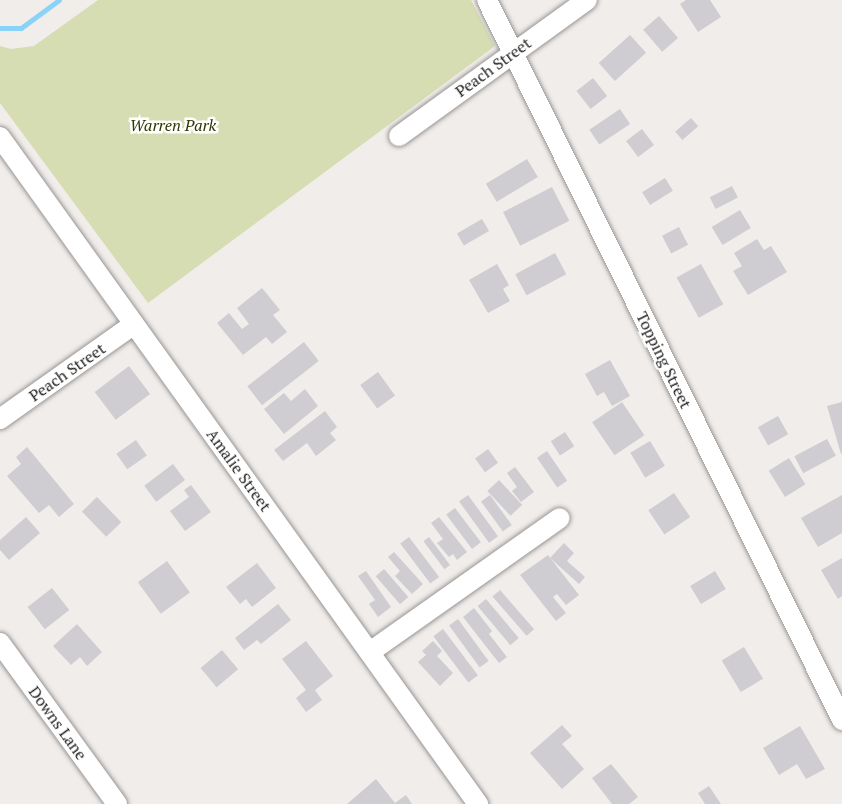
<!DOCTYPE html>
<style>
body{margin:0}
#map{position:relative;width:842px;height:804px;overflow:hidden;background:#f0edeb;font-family:"PT Serif",serif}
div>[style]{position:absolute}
.green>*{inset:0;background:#d6ddb3}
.stream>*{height:5px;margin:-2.5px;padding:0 2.5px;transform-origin:2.5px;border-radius:2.5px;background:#89d3f8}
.building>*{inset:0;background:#cfcdd1;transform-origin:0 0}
.roads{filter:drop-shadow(0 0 2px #989593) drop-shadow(0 0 2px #989593)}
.minor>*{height:20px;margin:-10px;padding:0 10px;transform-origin:10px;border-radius:10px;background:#fff}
span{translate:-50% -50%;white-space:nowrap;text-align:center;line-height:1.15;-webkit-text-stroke:5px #fff;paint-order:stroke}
.street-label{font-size:16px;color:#1f1e1d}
.park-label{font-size:16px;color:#323700;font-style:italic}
</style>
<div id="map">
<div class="green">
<i style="clip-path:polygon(98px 0,471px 0,495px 46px,148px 303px,0 103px,0 46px,11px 49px,34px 46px)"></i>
</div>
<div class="stream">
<i style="left:0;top:28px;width:21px"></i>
<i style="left:21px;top:28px;width:47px;rotate:-36.4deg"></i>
</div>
<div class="building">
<i style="clip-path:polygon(686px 0,710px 0,721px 17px,698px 32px,680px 4px)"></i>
<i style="left:659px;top:16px;width:29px;height:21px;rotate:49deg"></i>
<i style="left:630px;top:35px;width:24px;height:42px;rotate:48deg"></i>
<i style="left:593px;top:78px;width:23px;height:21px;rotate:52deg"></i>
<i style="left:620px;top:109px;width:18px;height:37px;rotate:56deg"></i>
<i style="left:691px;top:118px;width:11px;height:21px;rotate:49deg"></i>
<i style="left:642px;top:129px;width:20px;height:20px;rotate:53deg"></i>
<i style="left:527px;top:159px;width:21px;height:48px;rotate:59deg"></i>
<i style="left:665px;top:178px;width:15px;height:27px;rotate:58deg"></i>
<i style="left:732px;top:186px;width:13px;height:25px;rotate:63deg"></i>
<i style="left:552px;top:187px;width:38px;height:55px;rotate:63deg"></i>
<i style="left:740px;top:210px;width:21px;height:33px;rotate:59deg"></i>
<i style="left:482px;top:219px;width:14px;height:29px;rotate:60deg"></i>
<i style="left:679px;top:227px;width:20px;height:19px;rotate:63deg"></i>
<i style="clip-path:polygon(757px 239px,764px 250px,771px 246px,787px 272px,748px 295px,733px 271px,742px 266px,734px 253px)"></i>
<i style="left:555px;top:253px;width:24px;height:45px;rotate:62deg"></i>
<i style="clip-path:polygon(497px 264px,509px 285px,503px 289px,510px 301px,488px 313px,469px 280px)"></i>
<i style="left:701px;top:264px;width:46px;height:28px;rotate:61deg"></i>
<i style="clip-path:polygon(262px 288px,280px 310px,273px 315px,287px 332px,272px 344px,266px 337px,243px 355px,217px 323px,229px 313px,242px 329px,249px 324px,237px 308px)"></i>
<i style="left:304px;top:342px;width:24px;height:72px;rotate:52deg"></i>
<i style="clip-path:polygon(610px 360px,630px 396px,612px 406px,604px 392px,597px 396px,585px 374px)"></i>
<i style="left:129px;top:366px;width:35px;height:43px;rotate:53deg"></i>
<i style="left:378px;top:372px;width:29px;height:22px;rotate:54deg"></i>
<i style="clip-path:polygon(305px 389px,318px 406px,284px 434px,264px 409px,284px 393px,291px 401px)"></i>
<i style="left:622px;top:402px;width:40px;height:36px;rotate:56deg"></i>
<i style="clip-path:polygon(842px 402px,842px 453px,841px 454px,827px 406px)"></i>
<i style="clip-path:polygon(325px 411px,337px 427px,330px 433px,336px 440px,316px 456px,307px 443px,283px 461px,274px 450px)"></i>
<i style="left:778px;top:416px;width:21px;height:23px;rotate:61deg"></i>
<i style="left:565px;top:432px;width:17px;height:17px;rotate:57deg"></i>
<i style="left:827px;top:439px;width:19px;height:37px;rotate:62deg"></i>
<i style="left:136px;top:440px;width:19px;height:24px;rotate:55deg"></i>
<i style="left:650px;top:441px;width:29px;height:23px;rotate:59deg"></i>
<i style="clip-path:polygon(27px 447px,74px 504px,59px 517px,49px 505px,39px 513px,7px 476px,21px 464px,16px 457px)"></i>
<i style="left:488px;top:449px;width:17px;height:16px;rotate:54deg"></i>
<i style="left:547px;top:451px;width:36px;height:12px;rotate:56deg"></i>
<i style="left:789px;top:458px;width:31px;height:24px;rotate:58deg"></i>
<i style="left:173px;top:464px;width:20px;height:36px;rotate:53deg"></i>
<i style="clip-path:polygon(515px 467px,534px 492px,521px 502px,512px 491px,517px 487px,507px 473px)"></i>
<i style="left:499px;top:480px;width:34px;height:16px;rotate:47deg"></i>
<i style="clip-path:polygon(191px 485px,211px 512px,185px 531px,170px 511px,189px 497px,184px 490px)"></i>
<i style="left:674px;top:493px;width:29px;height:31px;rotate:56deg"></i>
<i style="left:468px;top:495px;width:51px;height:11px;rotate:54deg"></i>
<i style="left:490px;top:495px;width:37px;height:11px;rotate:54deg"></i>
<i style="clip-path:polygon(842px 495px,842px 533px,818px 547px,801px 518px)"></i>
<i style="left:97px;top:497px;width:35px;height:21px;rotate:46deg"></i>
<i style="left:455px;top:508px;width:43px;height:11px;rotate:53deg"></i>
<i style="clip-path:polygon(26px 517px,40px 533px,9px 560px,0 550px,0 540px)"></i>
<i style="clip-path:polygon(439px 517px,467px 552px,457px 560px,453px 554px,449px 557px,437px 543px,443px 539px,431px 523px)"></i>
<i style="left:409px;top:537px;width:50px;height:11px;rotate:53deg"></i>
<i style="left:429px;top:537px;width:35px;height:7px;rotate:53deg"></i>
<i style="clip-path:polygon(564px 543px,574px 553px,567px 561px,585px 577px,579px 584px,550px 558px)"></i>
<i style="clip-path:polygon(394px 552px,423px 584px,412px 594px,395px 576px,400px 571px,388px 557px)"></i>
<i style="clip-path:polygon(548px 555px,579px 595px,566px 605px,557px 594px,553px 597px,566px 613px,556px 621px,520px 575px)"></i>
<i style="clip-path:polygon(842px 558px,842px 596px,838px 599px,821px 570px)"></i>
<i style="left:167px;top:561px;width:39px;height:36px;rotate:54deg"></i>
<i style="clip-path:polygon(257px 563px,276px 588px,252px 607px,246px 599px,240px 604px,226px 587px)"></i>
<i style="left:384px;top:569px;width:37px;height:11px;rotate:49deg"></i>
<i style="clip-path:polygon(366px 571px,391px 607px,378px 617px,369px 604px,375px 600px,358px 576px)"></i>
<i style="left:715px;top:571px;width:21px;height:29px;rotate:59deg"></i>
<i style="left:52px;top:588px;width:28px;height:31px;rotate:52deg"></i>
<i style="left:500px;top:590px;width:52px;height:10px;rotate:49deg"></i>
<i style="left:486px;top:599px;width:51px;height:11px;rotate:50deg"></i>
<i style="clip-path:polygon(278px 604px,291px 620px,261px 644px,257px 640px,244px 650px,235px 638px)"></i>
<i style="clip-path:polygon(474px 608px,492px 631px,489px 634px,507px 657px,499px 663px,463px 617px)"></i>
<i style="left:458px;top:619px;width:52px;height:11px;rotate:54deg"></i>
<i style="clip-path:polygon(77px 624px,102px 652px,87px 666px,80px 657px,71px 665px,53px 646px)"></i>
<i style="left:443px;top:629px;width:58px;height:12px;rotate:53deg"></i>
<i style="clip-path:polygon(306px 641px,333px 676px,315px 690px,322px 700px,306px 712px,296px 698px,306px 690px,282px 659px)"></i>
<i style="clip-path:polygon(433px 641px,442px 651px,437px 656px,453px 673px,440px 686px,418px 662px,426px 655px,422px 651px)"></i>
<i style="left:744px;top:647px;width:37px;height:26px;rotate:59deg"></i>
<i style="left:222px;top:650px;width:25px;height:28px;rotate:50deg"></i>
<i style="clip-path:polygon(562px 725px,572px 736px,562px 744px,584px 769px,562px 789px,530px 753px)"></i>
<i style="clip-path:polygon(800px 726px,825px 769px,806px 779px,797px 764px,779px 775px,763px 748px)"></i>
<i style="clip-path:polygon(611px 764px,638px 797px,629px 804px,612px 804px,592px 778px)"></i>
<i style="clip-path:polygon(376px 779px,395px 803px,406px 795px,412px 804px,347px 804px)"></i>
<i style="clip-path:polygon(709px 786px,721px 804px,705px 804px,698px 793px)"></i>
</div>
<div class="roads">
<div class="minor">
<i style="left:487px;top:0;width:803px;rotate:63.75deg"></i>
<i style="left:399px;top:136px;width:232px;rotate:-35.9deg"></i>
<i style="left:0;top:137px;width:821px;rotate:54.37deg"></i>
<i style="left:0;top:419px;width:164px;rotate:-35.3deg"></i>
<i style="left:0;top:643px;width:199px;rotate:54deg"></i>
<i style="left:370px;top:652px;width:232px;rotate:-35.2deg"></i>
</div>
</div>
<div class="street-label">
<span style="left:493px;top:67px;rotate:-36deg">Peach Street</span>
<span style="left:664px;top:360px;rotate:64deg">Topping Street</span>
<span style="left:67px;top:372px;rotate:-35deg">Peach Street</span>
<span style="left:239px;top:470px;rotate:54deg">Amalie Street</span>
<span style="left:58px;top:723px;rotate:54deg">Downs Lane</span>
</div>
<div class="park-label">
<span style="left:173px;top:125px">Warren Park</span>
</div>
</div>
